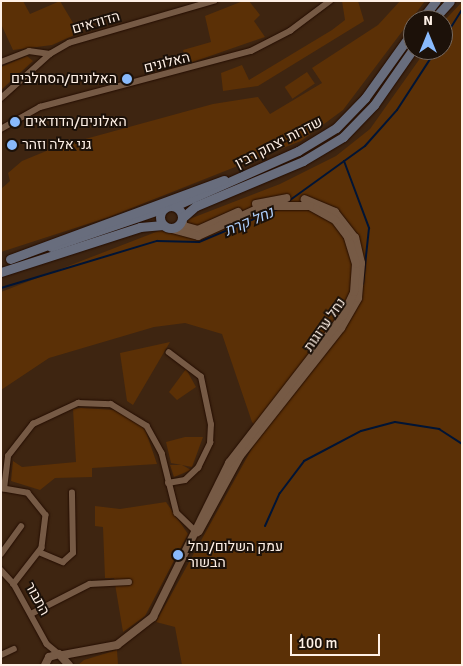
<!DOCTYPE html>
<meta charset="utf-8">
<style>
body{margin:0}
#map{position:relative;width:463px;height:666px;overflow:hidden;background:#3e2511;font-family:Signika,Heebo,sans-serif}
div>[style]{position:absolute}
.green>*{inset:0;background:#5b3006;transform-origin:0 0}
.stream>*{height:2px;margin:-1px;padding:0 1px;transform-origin:1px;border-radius:1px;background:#001435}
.roads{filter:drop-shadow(0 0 1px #240d00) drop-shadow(0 0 1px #240d00)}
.minor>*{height:5.5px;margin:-2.75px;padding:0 2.75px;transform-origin:2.75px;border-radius:2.75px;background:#765a45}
.tertiary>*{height:8px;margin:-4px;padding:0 4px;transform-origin:4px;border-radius:4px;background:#765a45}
.secondary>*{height:9px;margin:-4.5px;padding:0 4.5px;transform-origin:4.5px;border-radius:4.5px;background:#686d7d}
.secondary>.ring{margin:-4.5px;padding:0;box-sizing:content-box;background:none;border:9px solid #686d7d;border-radius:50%}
.dots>*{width:14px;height:14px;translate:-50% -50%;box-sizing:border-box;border:2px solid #1c1109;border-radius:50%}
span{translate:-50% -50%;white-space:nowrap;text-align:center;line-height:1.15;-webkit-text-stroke:4px #1c1109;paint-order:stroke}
.street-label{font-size:14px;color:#fef0e6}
.poi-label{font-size:14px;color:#fef0e6}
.right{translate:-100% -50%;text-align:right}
.left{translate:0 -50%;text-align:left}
.water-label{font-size:15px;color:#aecffc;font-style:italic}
.frame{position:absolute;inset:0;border:2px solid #fef0e6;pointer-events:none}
.north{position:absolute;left:403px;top:10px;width:50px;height:50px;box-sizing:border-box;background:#1c1109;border:1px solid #766a61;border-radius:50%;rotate:0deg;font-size:14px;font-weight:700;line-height:20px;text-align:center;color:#fef0e6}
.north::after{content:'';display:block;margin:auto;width:18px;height:22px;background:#89bafc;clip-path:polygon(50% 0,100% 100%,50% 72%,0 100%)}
.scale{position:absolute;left:290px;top:634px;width:90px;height:22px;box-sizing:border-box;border:2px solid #fef0e6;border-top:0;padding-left:6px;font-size:15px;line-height:18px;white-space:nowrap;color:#fef0e6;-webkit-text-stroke:4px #1c1109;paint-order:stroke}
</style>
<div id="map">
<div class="green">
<i style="clip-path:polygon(1px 1px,23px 1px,30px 14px,60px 1px,79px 33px,52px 45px,13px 50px,1px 24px)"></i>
<i style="clip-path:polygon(243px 1px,249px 1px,260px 15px,254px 21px,265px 37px,187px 64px,183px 50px,211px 42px,205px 16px)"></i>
<i style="clip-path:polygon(342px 1px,358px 1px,364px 21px,258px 86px,223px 91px,221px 73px,242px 65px,249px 80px,332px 30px,345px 20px)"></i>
<i style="clip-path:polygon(400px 1px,425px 1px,343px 110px,301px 141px,109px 217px,1px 252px,1px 189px,10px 181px,8px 173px,22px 161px,56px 147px,213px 104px,258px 97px,270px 114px,322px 83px,312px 68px,378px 25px)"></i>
<i style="clip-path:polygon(462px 2px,462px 665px,182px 665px,175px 627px,156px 622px,261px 432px,252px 422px,222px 334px,185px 323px,154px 327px,49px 358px,1px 390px,1px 292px,280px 184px,336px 156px,370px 129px,426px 50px,443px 50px,443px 22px)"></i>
<i style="clip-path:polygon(27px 56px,33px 61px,1px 90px,1px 67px)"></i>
<i style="left:307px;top:72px;width:14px;height:27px;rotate:56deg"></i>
<i style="clip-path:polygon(170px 342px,133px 405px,127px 401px,120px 353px)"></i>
<i style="clip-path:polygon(186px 369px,196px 387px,177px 400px,169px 392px)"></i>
<i style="clip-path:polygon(81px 408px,115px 410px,133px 418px,145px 429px,157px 464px,92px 468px,92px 477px,55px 478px,40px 490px,11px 481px,13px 461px,22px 467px,76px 462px,73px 409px)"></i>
<i style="clip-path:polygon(185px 437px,203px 437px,192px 467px,171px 463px,166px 442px)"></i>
<i style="clip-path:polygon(170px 465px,182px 465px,191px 470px,174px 477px)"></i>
<i style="clip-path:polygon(166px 502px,188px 534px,145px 616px,123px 632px,114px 578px,105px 578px,103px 527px,95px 526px,95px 506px,120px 509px)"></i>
<i style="clip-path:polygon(117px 650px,118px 665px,78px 665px,84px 660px)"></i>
</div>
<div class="stream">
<i style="left:443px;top:40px;width:36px;rotate:-58deg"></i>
<i style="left:344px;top:161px;width:72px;rotate:69.5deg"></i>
<i style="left:369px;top:228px;width:56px;rotate:96.1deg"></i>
<i style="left:286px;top:203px;width:97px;rotate:-35.8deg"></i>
<i style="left:365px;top:146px;width:48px;rotate:-48.4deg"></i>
<i style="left:397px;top:110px;width:72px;rotate:-57deg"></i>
<i style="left:1px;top:288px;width:163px;rotate:-16.8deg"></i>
<i style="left:157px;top:241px;width:42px;rotate:1.4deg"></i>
<i style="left:199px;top:242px;width:86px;rotate:-22.7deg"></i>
<i style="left:265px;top:526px;width:36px;rotate:-66deg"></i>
<i style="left:280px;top:493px;width:40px;rotate:-53deg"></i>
<i style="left:304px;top:461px;width:64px;rotate:-27.8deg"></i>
<i style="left:361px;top:431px;width:35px;rotate:-15deg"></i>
<i style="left:395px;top:422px;width:45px;rotate:9deg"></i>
<i style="left:439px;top:429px;width:27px;rotate:33deg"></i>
</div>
<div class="roads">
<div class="minor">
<i style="left:1px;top:62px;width:30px;rotate:-21deg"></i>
<i style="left:29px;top:51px;width:21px;rotate:8deg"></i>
<i style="left:1px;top:98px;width:66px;rotate:-41.9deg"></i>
<i style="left:50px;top:54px;width:22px;rotate:-30deg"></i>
<i style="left:69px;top:43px;width:151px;rotate:-16.2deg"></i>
<i style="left:1px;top:129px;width:45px;rotate:-29.4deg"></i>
<i style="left:40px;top:107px;width:218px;rotate:-14.9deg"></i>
<i style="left:251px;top:51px;width:44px;rotate:-27.1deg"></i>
<i style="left:290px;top:31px;width:50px;rotate:-36.9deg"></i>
<i style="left:168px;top:483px;width:17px;rotate:-10deg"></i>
<i style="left:185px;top:480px;width:18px;rotate:-43deg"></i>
<i style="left:198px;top:468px;width:28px;rotate:-64deg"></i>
<i style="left:210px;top:443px;width:18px;rotate:-87deg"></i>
<i style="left:211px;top:425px;width:49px;rotate:-101.8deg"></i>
<i style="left:201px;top:377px;width:40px;rotate:-143deg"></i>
<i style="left:1px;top:488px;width:27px;rotate:10deg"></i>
<i style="left:28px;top:493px;width:28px;rotate:51deg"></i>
<i style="left:46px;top:515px;width:33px;rotate:97deg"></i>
<i style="left:42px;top:548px;width:46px;rotate:127.9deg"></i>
<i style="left:4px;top:489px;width:33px;rotate:-83deg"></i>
<i style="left:8px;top:456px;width:41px;rotate:-52deg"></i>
<i style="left:33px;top:424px;width:50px;rotate:-25deg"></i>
<i style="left:78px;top:403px;width:33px;rotate:2deg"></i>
<i style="left:111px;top:404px;width:42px;rotate:31.4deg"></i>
<i style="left:147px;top:426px;width:31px;rotate:61deg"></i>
<i style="left:162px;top:453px;width:62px;rotate:76deg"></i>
<i style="left:177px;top:513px;width:29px;rotate:44deg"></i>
<i style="left:39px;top:552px;width:26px;rotate:23deg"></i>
<i style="left:63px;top:562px;width:13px;rotate:-42deg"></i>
<i style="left:73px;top:553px;width:60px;rotate:-91deg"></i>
<i style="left:1px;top:554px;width:34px;rotate:-54deg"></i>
<i style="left:1px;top:570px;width:19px;rotate:47deg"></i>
<i style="left:14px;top:584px;width:68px;rotate:61.2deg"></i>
<i style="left:47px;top:644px;width:16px;rotate:40deg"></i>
<i style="left:31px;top:614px;width:66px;rotate:-27deg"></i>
<i style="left:90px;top:584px;width:39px;rotate:-3deg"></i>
<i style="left:1px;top:655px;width:14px;rotate:-25deg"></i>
</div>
<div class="tertiary">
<i style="left:256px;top:204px;width:31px;rotate:-11deg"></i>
<i style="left:182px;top:220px;width:6px;rotate:72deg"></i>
<i style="left:184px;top:226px;width:15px;rotate:16deg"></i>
<i style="left:198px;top:230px;width:44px;rotate:-24.2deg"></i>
<i style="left:199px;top:531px;width:85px;rotate:-61.3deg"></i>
<i style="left:240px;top:456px;width:163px;rotate:-51.7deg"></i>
<i style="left:341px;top:328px;width:34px;rotate:-60deg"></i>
<i style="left:358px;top:298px;width:35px;rotate:-85deg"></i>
<i style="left:361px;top:263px;width:26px;rotate:-103deg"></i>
<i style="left:355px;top:238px;width:33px;rotate:-128deg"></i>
<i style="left:335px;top:212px;width:33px;rotate:-157deg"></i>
<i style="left:63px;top:655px;width:55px;rotate:-10.5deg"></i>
<i style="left:117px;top:645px;width:46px;rotate:-37.9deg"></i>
<i style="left:153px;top:617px;width:172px;rotate:-63.7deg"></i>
<i style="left:229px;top:463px;width:186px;rotate:-52.2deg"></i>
<i style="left:343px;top:316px;width:26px;rotate:-65deg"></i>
<i style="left:354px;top:292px;width:28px;rotate:-86deg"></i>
<i style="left:356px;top:264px;width:28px;rotate:-107deg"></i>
<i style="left:348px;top:237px;width:21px;rotate:-127deg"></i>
<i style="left:335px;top:220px;width:29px;rotate:-151deg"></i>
<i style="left:310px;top:206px;width:46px;rotate:180deg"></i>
<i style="left:264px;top:206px;width:72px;rotate:155.6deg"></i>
<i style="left:198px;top:236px;width:30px;rotate:-165deg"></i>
<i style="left:45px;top:665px;width:9px;rotate:-63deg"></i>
<i style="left:49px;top:657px;width:10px;rotate:-17deg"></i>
<i style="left:59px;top:654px;width:15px;rotate:48deg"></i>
</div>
<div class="secondary">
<i style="left:421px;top:20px;width:24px;rotate:-52deg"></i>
<i style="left:433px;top:20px;width:25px;rotate:-48deg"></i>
<i class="ring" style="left:160px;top:206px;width:13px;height:13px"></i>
<i style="left:175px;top:206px;width:135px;rotate:-24.1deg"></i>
<i style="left:298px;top:151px;width:44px;rotate:-31.2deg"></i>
<i style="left:336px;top:128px;width:42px;rotate:-46deg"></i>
<i style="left:365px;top:98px;width:82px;rotate:-54.4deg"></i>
<i style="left:182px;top:218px;width:18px;rotate:-41deg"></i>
<i style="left:196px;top:206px;width:116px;rotate:-22.8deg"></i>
<i style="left:303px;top:161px;width:47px;rotate:-31deg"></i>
<i style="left:343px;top:137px;width:45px;rotate:-45.9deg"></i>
<i style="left:374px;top:105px;width:68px;rotate:-55.1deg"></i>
<i style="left:51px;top:247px;width:120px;rotate:-19deg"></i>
<i style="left:10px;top:259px;width:228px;rotate:-20.3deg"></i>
<i style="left:1px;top:272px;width:146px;rotate:-17.9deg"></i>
<i style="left:140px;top:227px;width:23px;rotate:-5deg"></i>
</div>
</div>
<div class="dots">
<i style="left:127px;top:79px;background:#89bafc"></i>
<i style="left:15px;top:122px;background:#89bafc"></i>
<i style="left:12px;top:145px;background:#89bafc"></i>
<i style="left:178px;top:555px;background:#89bafc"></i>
</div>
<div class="street-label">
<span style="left:96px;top:23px;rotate:-16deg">הדודאים</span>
<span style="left:167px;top:63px;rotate:-14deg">האלונים</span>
<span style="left:279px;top:143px;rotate:-27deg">שדרות יצחק רבין</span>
<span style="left:325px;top:325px;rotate:-55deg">נחל ערוגות</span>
<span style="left:37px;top:599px;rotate:61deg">התבור</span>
</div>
<div class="poi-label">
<span class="right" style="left:117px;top:79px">האלונים/הסחלבים</span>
<span class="left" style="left:25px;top:122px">האלונים/הדודאים</span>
<span class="left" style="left:22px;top:145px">גני אלה וזהר</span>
<span class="left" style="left:188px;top:555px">עמק השלום/נחל<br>הבשור</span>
</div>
<div class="water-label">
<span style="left:249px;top:222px;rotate:-23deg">נחל קרת</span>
</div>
<div class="frame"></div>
<div class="north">N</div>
<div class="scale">100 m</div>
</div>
